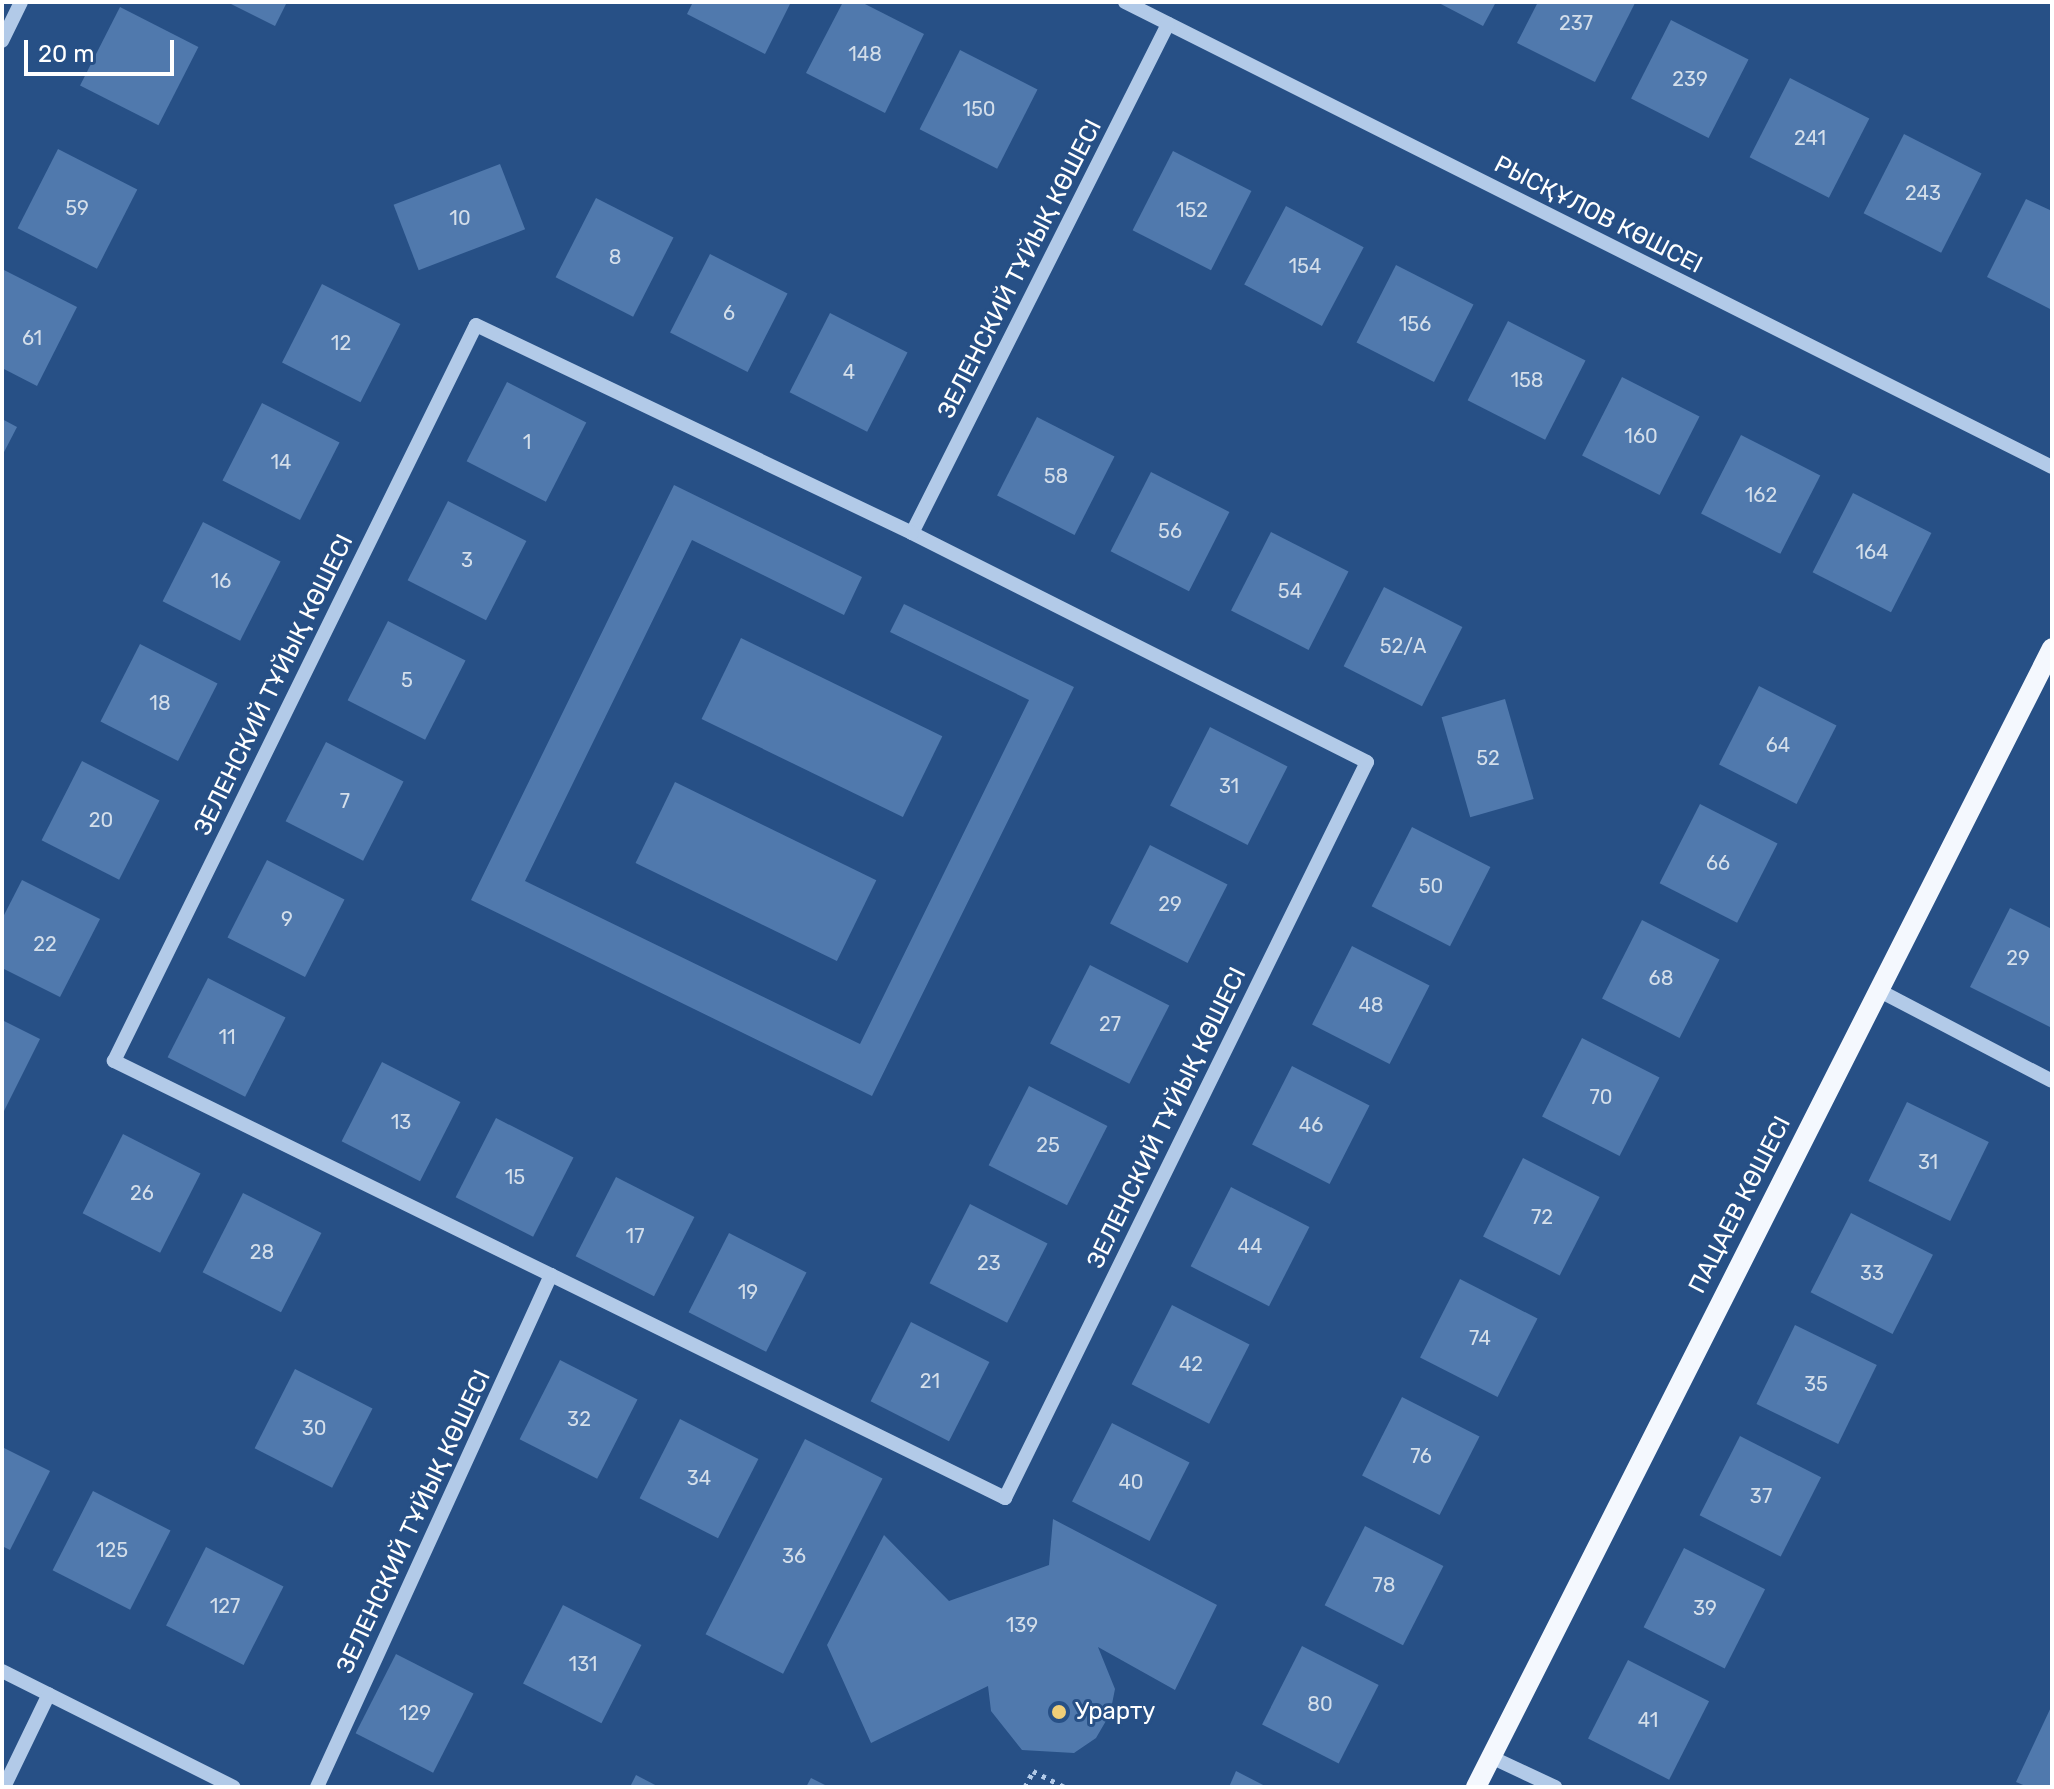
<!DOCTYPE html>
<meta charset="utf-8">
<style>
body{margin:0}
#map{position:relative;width:2054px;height:1789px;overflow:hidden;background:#275086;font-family:Rubik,sans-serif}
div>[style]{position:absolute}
.building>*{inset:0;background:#5079ad;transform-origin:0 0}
.path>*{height:5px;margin-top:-2.5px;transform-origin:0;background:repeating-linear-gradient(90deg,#b2cae8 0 4px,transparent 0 10px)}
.minor>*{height:14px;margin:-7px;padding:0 7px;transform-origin:7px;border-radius:7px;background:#b2cae8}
.major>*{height:20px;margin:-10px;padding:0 10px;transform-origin:10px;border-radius:10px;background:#f4f8fe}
.dots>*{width:22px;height:22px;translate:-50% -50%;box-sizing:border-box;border:4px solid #275086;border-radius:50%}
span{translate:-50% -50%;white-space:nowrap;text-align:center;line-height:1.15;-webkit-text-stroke:6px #275086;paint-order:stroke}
.number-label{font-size:20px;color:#d3deea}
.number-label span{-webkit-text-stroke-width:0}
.street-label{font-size:24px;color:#fff}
.poi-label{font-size:24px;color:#fff}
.left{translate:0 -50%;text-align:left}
.frame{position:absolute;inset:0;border:4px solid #fff;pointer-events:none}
.scale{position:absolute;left:24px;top:40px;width:150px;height:36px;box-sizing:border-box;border:4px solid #fff;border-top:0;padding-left:10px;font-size:24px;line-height:28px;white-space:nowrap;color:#fff;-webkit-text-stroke:6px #275086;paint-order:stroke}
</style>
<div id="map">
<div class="building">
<i style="clip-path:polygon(227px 2px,287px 2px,275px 26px)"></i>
<i style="clip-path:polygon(693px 2px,791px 2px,765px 54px,687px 14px)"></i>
<i style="clip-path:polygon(843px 2px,861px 2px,924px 34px,885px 113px,806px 73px)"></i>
<i style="clip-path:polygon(1437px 2px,1496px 2px,1483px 26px)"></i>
<i style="clip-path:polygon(1538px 2px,1635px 3px,1595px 82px,1517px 43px)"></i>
<i style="left:120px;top:7px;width:88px;height:88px;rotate:27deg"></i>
<i style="left:1671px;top:20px;width:87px;height:88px;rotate:27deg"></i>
<i style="left:960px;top:50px;width:87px;height:89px;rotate:27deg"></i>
<i style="left:1790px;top:78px;width:89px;height:89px;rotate:27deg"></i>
<i style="left:1904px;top:134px;width:87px;height:89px;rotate:27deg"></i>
<i style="left:58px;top:149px;width:89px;height:89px;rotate:27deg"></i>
<i style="left:1173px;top:151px;width:88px;height:89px;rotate:27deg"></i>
<i style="left:500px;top:164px;width:70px;height:114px;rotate:69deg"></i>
<i style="left:596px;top:198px;width:87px;height:89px;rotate:27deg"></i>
<i style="clip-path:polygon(2026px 199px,2052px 211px,2052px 310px,1987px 277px)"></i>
<i style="left:1286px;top:206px;width:88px;height:89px;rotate:28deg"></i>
<i style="left:710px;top:254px;width:87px;height:88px;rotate:27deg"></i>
<i style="left:1396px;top:265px;width:87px;height:87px;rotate:27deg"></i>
<i style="clip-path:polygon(2px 269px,77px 307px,37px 386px,2px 368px)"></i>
<i style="left:322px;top:284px;width:88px;height:88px;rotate:27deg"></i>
<i style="left:830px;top:313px;width:87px;height:89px;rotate:27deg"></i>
<i style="left:1508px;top:321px;width:87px;height:89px;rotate:27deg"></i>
<i style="left:1622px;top:377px;width:87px;height:88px;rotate:27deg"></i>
<i style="left:507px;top:382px;width:89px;height:89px;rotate:27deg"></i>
<i style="left:262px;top:403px;width:87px;height:87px;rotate:27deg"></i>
<i style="left:1037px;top:417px;width:87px;height:88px;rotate:27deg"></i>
<i style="clip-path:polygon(2px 419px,17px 427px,2px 456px)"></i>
<i style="left:1741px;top:435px;width:89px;height:88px;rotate:27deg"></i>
<i style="left:1151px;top:472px;width:88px;height:89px;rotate:27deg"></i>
<i style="clip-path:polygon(674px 485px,862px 577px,844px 615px,692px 540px,525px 881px,860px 1044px,1029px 700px,890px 632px,904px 604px,1074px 687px,872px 1096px,471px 900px)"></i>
<i style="left:1853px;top:493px;width:88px;height:89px;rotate:27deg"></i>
<i style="left:448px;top:501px;width:88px;height:89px;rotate:27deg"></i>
<i style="left:203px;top:522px;width:87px;height:89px;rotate:27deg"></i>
<i style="left:1271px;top:532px;width:87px;height:88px;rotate:27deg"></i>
<i style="left:1384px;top:587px;width:88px;height:89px;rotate:27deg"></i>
<i style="left:388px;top:621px;width:87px;height:89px;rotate:27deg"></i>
<i style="left:741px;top:638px;width:224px;height:90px;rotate:26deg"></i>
<i style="left:140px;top:644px;width:87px;height:87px;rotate:27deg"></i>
<i style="left:1759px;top:686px;width:87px;height:88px;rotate:27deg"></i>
<i style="left:1505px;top:699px;width:104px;height:66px;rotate:74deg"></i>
<i style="left:1210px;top:727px;width:87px;height:88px;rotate:27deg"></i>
<i style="left:326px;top:742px;width:87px;height:89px;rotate:27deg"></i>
<i style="left:82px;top:761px;width:87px;height:89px;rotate:27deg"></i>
<i style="left:675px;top:782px;width:224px;height:90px;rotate:26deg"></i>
<i style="left:1700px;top:804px;width:87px;height:89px;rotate:27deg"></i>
<i style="left:1412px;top:827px;width:88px;height:89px;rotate:27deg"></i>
<i style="left:1150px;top:845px;width:87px;height:88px;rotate:27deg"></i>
<i style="left:267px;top:860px;width:87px;height:87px;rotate:27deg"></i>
<i style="clip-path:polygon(22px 880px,100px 919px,60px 997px,2px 968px,2px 919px)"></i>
<i style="clip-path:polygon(2010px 908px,2052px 929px,2052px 1028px,1970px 987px)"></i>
<i style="left:1642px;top:920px;width:87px;height:88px;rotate:27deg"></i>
<i style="left:1352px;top:946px;width:87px;height:88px;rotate:27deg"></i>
<i style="left:1090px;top:965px;width:89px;height:88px;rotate:27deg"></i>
<i style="left:208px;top:978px;width:87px;height:89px;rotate:27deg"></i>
<i style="clip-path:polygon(2px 1020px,40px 1039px,2px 1115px)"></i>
<i style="left:1582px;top:1038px;width:87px;height:88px;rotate:27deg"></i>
<i style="left:382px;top:1062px;width:88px;height:89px;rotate:27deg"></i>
<i style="left:1292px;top:1066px;width:87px;height:88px;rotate:27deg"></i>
<i style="left:1029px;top:1086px;width:88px;height:89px;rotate:27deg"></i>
<i style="left:1907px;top:1102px;width:91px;height:88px;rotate:26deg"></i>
<i style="left:496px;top:1118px;width:87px;height:89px;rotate:27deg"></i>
<i style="left:123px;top:1134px;width:87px;height:89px;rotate:27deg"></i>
<i style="left:1523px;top:1158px;width:86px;height:88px;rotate:27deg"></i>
<i style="left:616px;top:1177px;width:88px;height:89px;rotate:27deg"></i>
<i style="left:1231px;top:1187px;width:88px;height:89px;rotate:27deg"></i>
<i style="left:243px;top:1193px;width:88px;height:89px;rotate:27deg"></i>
<i style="left:970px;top:1204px;width:87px;height:89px;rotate:27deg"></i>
<i style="left:1851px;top:1213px;width:92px;height:89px;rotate:27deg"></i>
<i style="left:729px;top:1233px;width:87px;height:89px;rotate:27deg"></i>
<i style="left:1460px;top:1279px;width:87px;height:88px;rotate:27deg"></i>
<i style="left:1172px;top:1305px;width:87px;height:89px;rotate:27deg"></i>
<i style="left:911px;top:1322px;width:88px;height:89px;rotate:27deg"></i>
<i style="left:1795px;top:1325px;width:91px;height:88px;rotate:26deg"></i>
<i style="left:560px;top:1360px;width:87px;height:89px;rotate:27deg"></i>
<i style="left:295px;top:1369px;width:87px;height:89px;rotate:27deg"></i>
<i style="left:1402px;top:1397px;width:87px;height:88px;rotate:27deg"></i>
<i style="left:680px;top:1419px;width:88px;height:89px;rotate:27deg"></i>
<i style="left:1112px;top:1423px;width:87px;height:88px;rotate:27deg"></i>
<i style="left:1740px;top:1436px;width:91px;height:89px;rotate:27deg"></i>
<i style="left:805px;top:1439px;width:87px;height:219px;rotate:27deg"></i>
<i style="clip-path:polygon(2px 1447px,50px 1471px,10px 1550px,2px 1546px)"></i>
<i style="left:93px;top:1491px;width:87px;height:89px;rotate:27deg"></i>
<i style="clip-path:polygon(1053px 1519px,1217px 1605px,1175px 1690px,1098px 1647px,1115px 1689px,1110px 1714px,1096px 1738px,1074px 1753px,1022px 1750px,991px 1711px,988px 1686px,871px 1743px,827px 1645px,884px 1535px,949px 1601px,1049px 1565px)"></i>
<i style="left:1365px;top:1526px;width:88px;height:89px;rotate:27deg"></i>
<i style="left:206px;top:1547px;width:87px;height:88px;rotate:27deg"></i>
<i style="left:1684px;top:1548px;width:91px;height:89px;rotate:27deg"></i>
<i style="left:563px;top:1605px;width:88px;height:88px;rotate:27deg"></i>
<i style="left:1302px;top:1646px;width:86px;height:88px;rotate:27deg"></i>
<i style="left:396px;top:1654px;width:87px;height:89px;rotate:27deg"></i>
<i style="left:1628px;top:1660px;width:91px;height:88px;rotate:27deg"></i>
<i style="clip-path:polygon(2052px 1705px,2052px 1787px,2028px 1787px,2016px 1782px)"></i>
<i style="clip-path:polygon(1236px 1771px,1267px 1787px,1229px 1787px)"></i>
<i style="clip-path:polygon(636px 1775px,659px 1787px,630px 1787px)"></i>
<i style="clip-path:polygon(811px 1778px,829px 1787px,806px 1787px)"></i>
</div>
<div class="path">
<i style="left:1025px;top:1787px;width:18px;rotate:-63deg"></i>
<i style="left:1033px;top:1771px;width:36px;rotate:27deg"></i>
</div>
<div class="minor">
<i style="left:1125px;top:2px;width:1037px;rotate:26.64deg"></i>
<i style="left:2px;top:41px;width:43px;rotate:-64deg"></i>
<i style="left:1878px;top:990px;width:196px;rotate:27.6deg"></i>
<i style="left:551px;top:1275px;width:506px;rotate:26.16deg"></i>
<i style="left:1005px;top:1498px;width:820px;rotate:-63.81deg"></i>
<i style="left:1367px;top:762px;width:509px;rotate:-153.28deg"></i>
<i style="left:912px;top:533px;width:570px;rotate:-63.3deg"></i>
<i style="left:2px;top:1671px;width:259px;rotate:26.6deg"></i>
<i style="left:1491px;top:1757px;width:71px;rotate:25.1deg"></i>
<i style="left:4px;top:1787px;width:103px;rotate:-64.2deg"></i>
<i style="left:317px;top:1787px;width:563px;rotate:-65.44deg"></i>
<i style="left:551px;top:1275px;width:487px;rotate:-153.9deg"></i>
<i style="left:114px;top:1061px;width:820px;rotate:-63.81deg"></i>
<i style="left:476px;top:325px;width:483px;rotate:25.5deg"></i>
</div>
<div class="major">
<i style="left:1476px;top:1787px;width:1276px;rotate:-63.17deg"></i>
</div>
<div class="dots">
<i style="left:1059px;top:1712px;background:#f0ce78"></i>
</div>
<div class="number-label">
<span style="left:1576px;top:23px">237</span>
<span style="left:865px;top:54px">148</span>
<span style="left:1690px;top:79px">239</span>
<span style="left:979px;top:109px">150</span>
<span style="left:1810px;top:138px">241</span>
<span style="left:1923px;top:193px">243</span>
<span style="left:77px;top:208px">59</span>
<span style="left:1192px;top:210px">152</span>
<span style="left:460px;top:218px">10</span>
<span style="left:615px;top:257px">8</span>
<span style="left:1305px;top:266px">154</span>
<span style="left:729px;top:313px">6</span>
<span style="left:1415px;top:324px">156</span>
<span style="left:32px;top:338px">61</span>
<span style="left:341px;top:343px">12</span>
<span style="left:849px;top:372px">4</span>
<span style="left:1527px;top:380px">158</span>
<span style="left:1641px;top:436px">160</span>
<span style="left:527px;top:442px">1</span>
<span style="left:281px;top:462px">14</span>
<span style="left:1056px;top:476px">58</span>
<span style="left:1761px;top:495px">162</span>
<span style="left:1170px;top:531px">56</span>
<span style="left:1872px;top:552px">164</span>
<span style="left:467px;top:560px">3</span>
<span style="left:221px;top:581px">16</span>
<span style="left:1290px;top:591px">54</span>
<span style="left:1403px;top:646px">52/А</span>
<span style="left:407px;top:680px">5</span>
<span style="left:160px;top:703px">18</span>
<span style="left:1778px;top:745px">64</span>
<span style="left:1488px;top:758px">52</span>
<span style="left:1229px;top:786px">31</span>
<span style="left:345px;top:801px">7</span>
<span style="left:101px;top:820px">20</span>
<span style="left:1718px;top:863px">66</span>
<span style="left:1431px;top:886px">50</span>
<span style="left:1170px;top:904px">29</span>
<span style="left:287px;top:919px">9</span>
<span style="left:45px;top:944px">22</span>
<span style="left:2018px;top:958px">29</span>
<span style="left:1661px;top:978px">68</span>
<span style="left:1371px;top:1005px">48</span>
<span style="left:1110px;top:1024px">27</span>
<span style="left:227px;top:1037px">11</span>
<span style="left:1601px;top:1097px">70</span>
<span style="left:401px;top:1122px">13</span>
<span style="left:1311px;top:1125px">46</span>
<span style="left:1048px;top:1145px">25</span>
<span style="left:1928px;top:1162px">31</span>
<span style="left:515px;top:1177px">15</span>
<span style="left:142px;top:1193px">26</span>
<span style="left:1542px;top:1217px">72</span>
<span style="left:635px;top:1236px">17</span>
<span style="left:1250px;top:1246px">44</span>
<span style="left:262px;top:1252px">28</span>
<span style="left:989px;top:1263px">23</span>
<span style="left:1872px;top:1273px">33</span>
<span style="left:748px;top:1292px">19</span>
<span style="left:1480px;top:1338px">74</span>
<span style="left:1191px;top:1364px">42</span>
<span style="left:930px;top:1381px">21</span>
<span style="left:1816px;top:1384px">35</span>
<span style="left:579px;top:1419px">32</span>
<span style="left:314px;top:1428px">30</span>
<span style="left:1421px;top:1456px">76</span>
<span style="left:699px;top:1478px">34</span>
<span style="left:1131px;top:1482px">40</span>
<span style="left:1761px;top:1496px">37</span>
<span style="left:112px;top:1550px">125</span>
<span style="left:794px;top:1556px">36</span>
<span style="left:1384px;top:1585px">78</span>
<span style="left:225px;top:1606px">127</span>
<span style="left:1705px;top:1608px">39</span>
<span style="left:1022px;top:1625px">139</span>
<span style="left:583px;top:1664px">131</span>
<span style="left:1320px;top:1704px">80</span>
<span style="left:415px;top:1713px">129</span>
<span style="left:1648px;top:1720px">41</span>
</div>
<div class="street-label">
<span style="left:1598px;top:215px;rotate:27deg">РЫСҚҰЛОВ КӨШСЕІ</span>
<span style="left:1020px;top:269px;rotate:-63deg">ЗЕЛЕНСКИЙ ТҰЙЫҚ КӨШЕСІ</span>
<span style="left:274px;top:685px;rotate:-64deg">ЗЕЛЕНСКИЙ ТҰЙЫҚ КӨШЕСІ</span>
<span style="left:1167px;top:1118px;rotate:-64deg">ЗЕЛЕНСКИЙ ТҰЙЫҚ КӨШЕСІ</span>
<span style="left:1740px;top:1205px;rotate:-63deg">ПАЦАЕВ КӨШЕСІ</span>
<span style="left:414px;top:1522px;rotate:-65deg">ЗЕЛЕНСКИЙ ТҰЙЫҚ КӨШЕСІ</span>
</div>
<div class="poi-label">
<span class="left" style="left:1075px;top:1712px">Урарту</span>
</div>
<div class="frame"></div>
<div class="scale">20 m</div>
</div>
